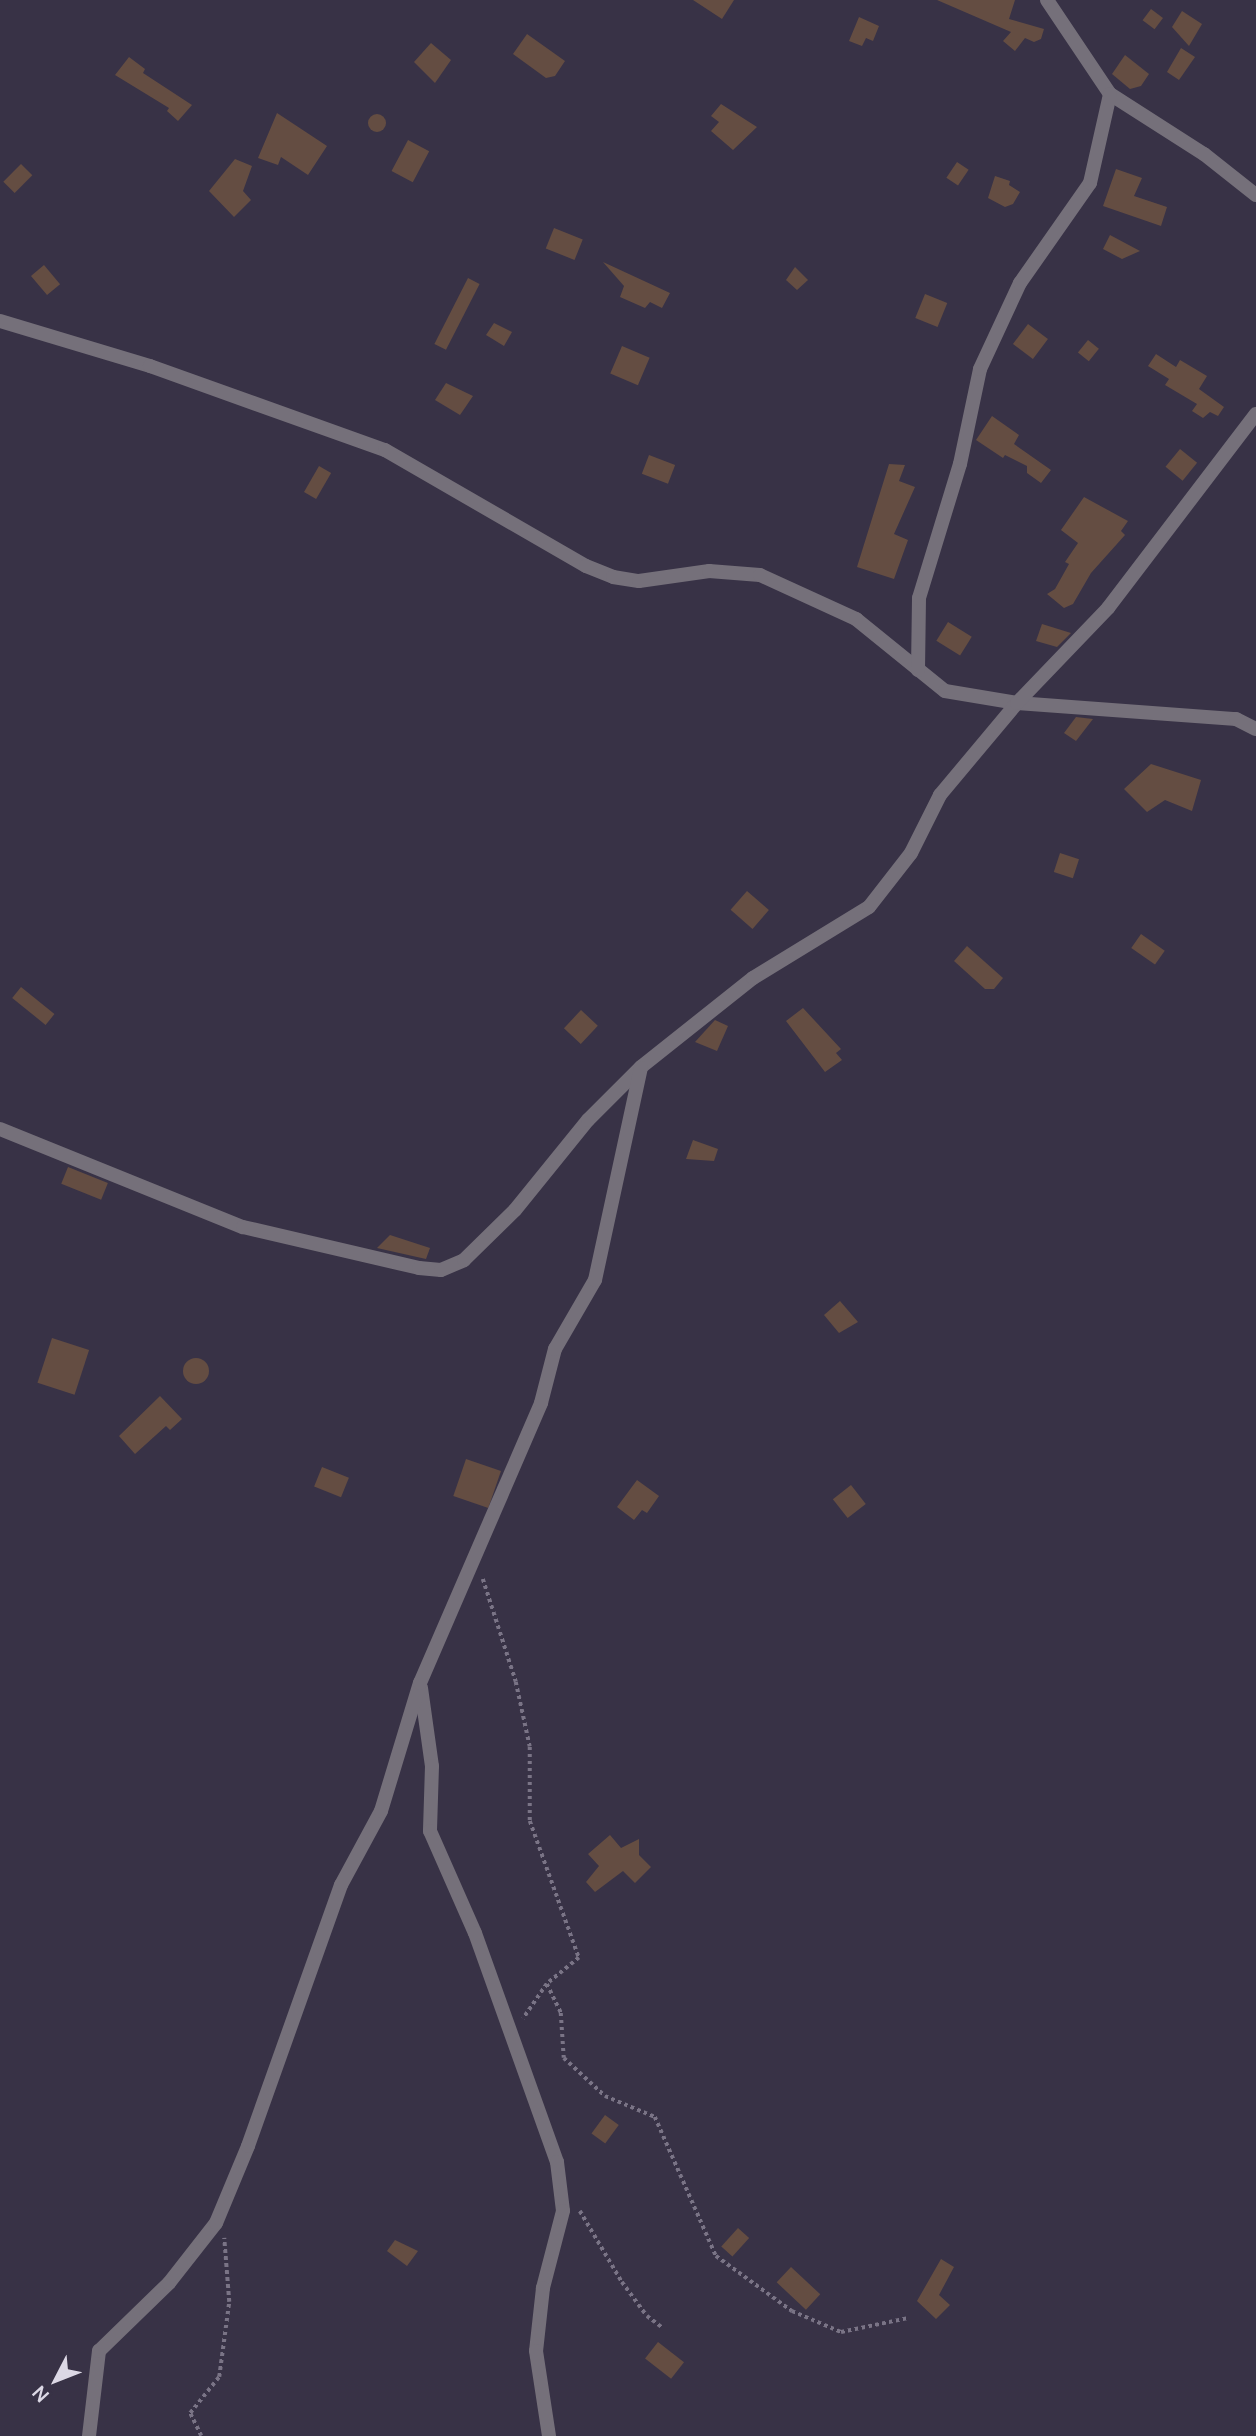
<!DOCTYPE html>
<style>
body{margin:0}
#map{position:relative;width:1256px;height:2436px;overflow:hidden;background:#383246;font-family:Manrope,sans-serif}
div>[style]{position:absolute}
.building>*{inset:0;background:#644d42;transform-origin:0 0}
.round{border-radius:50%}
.path>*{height:3.5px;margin-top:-1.75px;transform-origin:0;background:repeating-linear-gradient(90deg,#7a7486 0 3.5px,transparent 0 7px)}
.minor>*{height:14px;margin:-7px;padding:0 7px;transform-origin:7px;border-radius:7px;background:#75707a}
span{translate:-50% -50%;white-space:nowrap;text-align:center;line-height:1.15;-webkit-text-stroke:5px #383246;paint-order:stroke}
.north{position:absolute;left:21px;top:2345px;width:70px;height:70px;-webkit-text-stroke:5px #383246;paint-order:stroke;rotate:228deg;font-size:19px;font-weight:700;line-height:28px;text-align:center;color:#dcd8e5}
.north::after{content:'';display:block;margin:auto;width:24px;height:32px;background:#dcd8e5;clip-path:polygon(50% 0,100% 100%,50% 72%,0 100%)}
</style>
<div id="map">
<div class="building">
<i style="clip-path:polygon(693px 0,734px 0,722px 19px)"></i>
<i style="clip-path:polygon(937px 0,1015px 0,1009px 19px,1044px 29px,1041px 39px,1034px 42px,1025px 38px,1015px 51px,1003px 41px,1011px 32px)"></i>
<i style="left:1151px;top:9px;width:15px;height:14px;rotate:37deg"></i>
<i style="clip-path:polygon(1182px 11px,1202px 24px,1189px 46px,1172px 27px)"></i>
<i style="clip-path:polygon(859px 17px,879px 26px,873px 41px,866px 38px,862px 46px,849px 41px)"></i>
<i style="clip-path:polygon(527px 34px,565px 61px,555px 76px,546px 78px,513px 54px)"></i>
<i style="clip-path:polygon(431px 43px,451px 60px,435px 83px,414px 62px)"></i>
<i style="clip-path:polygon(1181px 48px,1195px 57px,1179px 80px,1167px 72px)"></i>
<i style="clip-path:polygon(1125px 55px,1149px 74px,1141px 86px,1130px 89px,1112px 74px)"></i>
<i style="clip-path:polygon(129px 57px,145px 69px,143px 73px,192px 105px,178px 121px,167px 111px,169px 108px,115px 75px)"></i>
<i style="clip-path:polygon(721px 104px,757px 127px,733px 150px,711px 131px,719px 122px,711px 116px)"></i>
<i style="clip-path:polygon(277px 113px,327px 146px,308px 175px,281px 157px,278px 165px,258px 158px)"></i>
<i class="round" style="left:368px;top:114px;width:18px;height:18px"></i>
<i style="left:408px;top:140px;width:24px;height:35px;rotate:28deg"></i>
<i style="clip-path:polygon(235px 159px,252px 166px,243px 191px,251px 200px,234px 217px,209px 191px)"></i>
<i style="left:957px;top:162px;width:14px;height:19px;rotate:34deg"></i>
<i style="left:21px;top:164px;width:16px;height:25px;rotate:45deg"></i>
<i style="clip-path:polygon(1116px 169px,1142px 178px,1134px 196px,1167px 207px,1161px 226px,1103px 206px)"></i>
<i style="clip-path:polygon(995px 176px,1010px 181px,1009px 185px,1020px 192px,1013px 204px,1005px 207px,988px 198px)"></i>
<i style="left:554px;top:228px;width:31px;height:22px;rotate:22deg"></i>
<i style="clip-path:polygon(1110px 235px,1140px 251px,1122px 259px,1103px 249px)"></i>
<i style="clip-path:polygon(603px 262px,670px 293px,662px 308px,650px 302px,645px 308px,620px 297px,624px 286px)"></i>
<i style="left:44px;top:265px;width:25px;height:17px;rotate:50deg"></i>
<i style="clip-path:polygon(795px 267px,808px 280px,797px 290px,786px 280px)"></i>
<i style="left:468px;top:278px;width:13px;height:74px;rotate:27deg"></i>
<i style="left:925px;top:294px;width:24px;height:26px;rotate:22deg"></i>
<i style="clip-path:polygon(494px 323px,512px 332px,504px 346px,486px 335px)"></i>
<i style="left:1028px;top:324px;width:25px;height:25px;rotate:37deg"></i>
<i style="left:1088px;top:340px;width:14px;height:16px;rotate:39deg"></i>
<i style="left:622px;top:346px;width:30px;height:30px;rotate:23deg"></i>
<i style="clip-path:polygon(1156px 354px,1176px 367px,1180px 360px,1207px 376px,1199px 389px,1224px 407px,1218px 416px,1210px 412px,1203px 418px,1192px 411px,1197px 404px,1165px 385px,1169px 379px,1148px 366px)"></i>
<i style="clip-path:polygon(446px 383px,473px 396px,460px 415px,435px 400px)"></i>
<i style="clip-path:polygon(992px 416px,1019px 435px,1014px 444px,1051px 470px,1041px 483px,1027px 473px,1027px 466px,1005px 455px,1003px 458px,976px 440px)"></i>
<i style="left:1180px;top:449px;width:22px;height:23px;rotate:39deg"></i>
<i style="left:649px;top:455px;width:28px;height:20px;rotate:21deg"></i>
<i style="clip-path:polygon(889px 464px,905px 465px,899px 481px,915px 487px,894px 534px,908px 540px,894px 579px,857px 567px)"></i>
<i style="left:319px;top:466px;width:14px;height:30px;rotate:30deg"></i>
<i style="clip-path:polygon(1084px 497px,1128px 521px,1121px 531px,1125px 535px,1091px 573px,1073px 604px,1064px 608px,1047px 594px,1055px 589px,1069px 564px,1065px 562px,1078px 543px,1061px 530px)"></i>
<i style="left:948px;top:622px;width:28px;height:22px;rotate:32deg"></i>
<i style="clip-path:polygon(1042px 624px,1071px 633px,1057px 647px,1036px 641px)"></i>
<i style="clip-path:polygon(1076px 717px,1093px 719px,1076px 741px,1064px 733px)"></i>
<i style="clip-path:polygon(1151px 764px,1201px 780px,1192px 811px,1165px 800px,1147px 812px,1124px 789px)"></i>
<i style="left:1060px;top:853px;width:20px;height:20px;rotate:18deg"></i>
<i style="left:747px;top:891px;width:29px;height:25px;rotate:41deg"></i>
<i style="left:1141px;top:934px;width:29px;height:17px;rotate:35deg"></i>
<i style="clip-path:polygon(967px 946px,1003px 978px,994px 989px,985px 989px,954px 961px)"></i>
<i style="left:21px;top:987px;width:43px;height:14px;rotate:39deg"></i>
<i style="clip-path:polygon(803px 1008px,841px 1049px,836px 1053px,842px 1060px,825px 1072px,786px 1021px)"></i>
<i style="left:581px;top:1010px;width:23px;height:25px;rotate:43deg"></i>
<i style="clip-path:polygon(715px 1020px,728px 1026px,717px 1051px,695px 1042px)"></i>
<i style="clip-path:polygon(693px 1140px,718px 1149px,714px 1161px,686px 1159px)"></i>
<i style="left:68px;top:1167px;width:43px;height:18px;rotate:22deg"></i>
<i style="clip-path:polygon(390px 1235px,430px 1248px,426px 1259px,377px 1248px)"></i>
<i style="clip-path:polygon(840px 1301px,858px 1322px,839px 1333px,824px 1315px)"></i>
<i style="left:52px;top:1338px;width:39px;height:47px;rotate:18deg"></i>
<i class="round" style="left:183px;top:1358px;width:26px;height:26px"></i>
<i style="clip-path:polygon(160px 1396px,182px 1419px,170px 1430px,166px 1426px,135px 1454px,119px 1436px)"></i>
<i style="left:466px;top:1459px;width:37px;height:39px;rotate:19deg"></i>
<i style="left:322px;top:1467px;width:29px;height:21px;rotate:22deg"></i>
<i style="clip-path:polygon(637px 1480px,659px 1496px,647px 1513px,642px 1510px,634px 1520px,617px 1507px)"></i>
<i style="left:851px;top:1485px;width:24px;height:23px;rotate:52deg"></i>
<i style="clip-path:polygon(610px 1835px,621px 1848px,639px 1839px,639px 1855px,651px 1867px,635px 1883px,623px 1871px,595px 1892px,586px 1882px,599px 1866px,588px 1854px)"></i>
<i style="left:605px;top:2115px;width:17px;height:23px;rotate:36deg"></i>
<i style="left:738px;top:2228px;width:15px;height:25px;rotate:42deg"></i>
<i style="clip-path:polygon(395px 2240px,418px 2251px,407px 2266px,387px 2251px)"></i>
<i style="clip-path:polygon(941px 2259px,954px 2267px,939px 2295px,950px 2305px,936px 2319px,917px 2301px)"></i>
<i style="left:791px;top:2267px;width:40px;height:21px;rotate:43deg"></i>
<i style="left:658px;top:2342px;width:33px;height:21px;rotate:38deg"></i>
</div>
<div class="path">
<i style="left:483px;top:1579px;width:108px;rotate:72.2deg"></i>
<i style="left:516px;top:1682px;width:66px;rotate:77.8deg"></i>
<i style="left:530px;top:1747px;width:74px;rotate:90deg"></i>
<i style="left:530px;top:1821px;width:145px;rotate:70.3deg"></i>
<i style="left:579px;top:1958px;width:41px;rotate:140.9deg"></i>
<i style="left:547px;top:1984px;width:42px;rotate:124.4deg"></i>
<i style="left:547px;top:1984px;width:32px;rotate:64deg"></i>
<i style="left:561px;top:2013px;width:45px;rotate:86.2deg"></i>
<i style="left:564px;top:2058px;width:56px;rotate:42.8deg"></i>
<i style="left:605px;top:2096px;width:54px;rotate:22.8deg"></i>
<i style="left:655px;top:2117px;width:152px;rotate:66.3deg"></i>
<i style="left:716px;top:2256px;width:94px;rotate:35.9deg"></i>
<i style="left:792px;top:2311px;width:53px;rotate:23.2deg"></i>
<i style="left:841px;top:2332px;width:68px;rotate:-11.8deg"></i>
<i style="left:580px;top:2211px;width:82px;rotate:59.4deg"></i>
<i style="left:622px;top:2282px;width:42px;rotate:53.7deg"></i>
<i style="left:647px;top:2316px;width:20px;rotate:37deg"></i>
<i style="left:201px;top:2436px;width:25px;rotate:-116deg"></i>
<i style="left:190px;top:2413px;width:46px;rotate:-51.1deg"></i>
<i style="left:219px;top:2377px;width:76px;rotate:-82.4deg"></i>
<i style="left:229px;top:2302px;width:64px;rotate:-94.5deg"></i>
</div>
<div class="minor">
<i style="left:1047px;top:0;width:113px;rotate:56.2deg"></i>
<i style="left:1110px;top:94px;width:112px;rotate:32.6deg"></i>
<i style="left:1204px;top:154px;width:66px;rotate:38.3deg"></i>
<i style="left:0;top:321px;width:157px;rotate:16.7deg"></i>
<i style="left:150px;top:366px;width:250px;rotate:19.7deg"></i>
<i style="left:385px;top:450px;width:232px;rotate:30deg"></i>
<i style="left:586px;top:566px;width:29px;rotate:22deg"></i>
<i style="left:613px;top:577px;width:26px;rotate:9deg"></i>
<i style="left:639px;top:581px;width:71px;rotate:-8.1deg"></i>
<i style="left:709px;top:571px;width:51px;rotate:4.5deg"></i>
<i style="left:760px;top:575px;width:106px;rotate:24.6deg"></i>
<i style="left:856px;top:619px;width:114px;rotate:39deg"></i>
<i style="left:945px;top:691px;width:73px;rotate:9.5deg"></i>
<i style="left:1017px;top:703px;width:220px;rotate:4.2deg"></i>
<i style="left:1236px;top:719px;width:22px;rotate:27deg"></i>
<i style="left:918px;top:670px;width:72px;rotate:-89.2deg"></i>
<i style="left:919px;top:598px;width:140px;rotate:-73deg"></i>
<i style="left:960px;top:464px;width:97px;rotate:-78.1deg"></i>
<i style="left:980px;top:369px;width:95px;rotate:-65.1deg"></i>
<i style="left:1020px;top:283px;width:122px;rotate:-55deg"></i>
<i style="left:1090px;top:183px;width:91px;rotate:-77.3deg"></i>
<i style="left:0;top:1129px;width:262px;rotate:22deg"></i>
<i style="left:243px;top:1227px;width:181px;rotate:13.1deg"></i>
<i style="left:419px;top:1268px;width:22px;rotate:5deg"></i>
<i style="left:441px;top:1270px;width:25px;rotate:-23deg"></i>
<i style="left:464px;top:1260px;width:71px;rotate:-44.4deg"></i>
<i style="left:515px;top:1210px;width:116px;rotate:-51deg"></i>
<i style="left:588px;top:1120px;width:75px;rotate:-45deg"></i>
<i style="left:641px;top:1067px;width:143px;rotate:-38.5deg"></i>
<i style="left:753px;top:978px;width:136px;rotate:-31.5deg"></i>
<i style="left:869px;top:907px;width:68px;rotate:-52.1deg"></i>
<i style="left:911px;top:853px;width:65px;rotate:-63.4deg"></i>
<i style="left:940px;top:795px;width:120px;rotate:-50.1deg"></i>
<i style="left:1017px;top:703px;width:132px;rotate:-46.2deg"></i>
<i style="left:1108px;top:608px;width:244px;rotate:-52.7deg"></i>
<i style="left:421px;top:1688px;width:79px;rotate:82deg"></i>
<i style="left:432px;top:1766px;width:65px;rotate:91.8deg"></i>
<i style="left:430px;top:1831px;width:111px;rotate:66.2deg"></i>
<i style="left:475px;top:1933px;width:243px;rotate:70.3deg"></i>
<i style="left:557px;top:2162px;width:49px;rotate:83deg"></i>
<i style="left:563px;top:2211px;width:80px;rotate:104.6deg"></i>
<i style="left:543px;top:2288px;width:63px;rotate:96.3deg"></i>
<i style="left:536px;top:2351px;width:86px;rotate:81.3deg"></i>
<i style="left:89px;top:2436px;width:86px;rotate:-83.3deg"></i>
<i style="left:99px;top:2351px;width:98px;rotate:-44.2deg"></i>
<i style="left:169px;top:2283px;width:76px;rotate:-51.9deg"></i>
<i style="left:216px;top:2223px;width:83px;rotate:-67.4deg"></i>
<i style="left:248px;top:2146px;width:277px;rotate:-70.4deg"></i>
<i style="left:341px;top:1885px;width:84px;rotate:-61.6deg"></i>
<i style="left:381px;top:1811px;width:134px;rotate:-73.1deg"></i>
<i style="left:420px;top:1683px;width:305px;rotate:-66.6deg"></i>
<i style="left:541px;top:1403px;width:56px;rotate:-75.5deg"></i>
<i style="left:555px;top:1349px;width:80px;rotate:-59.9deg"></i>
<i style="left:595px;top:1280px;width:217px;rotate:-77.8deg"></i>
</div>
<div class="north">N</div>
</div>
